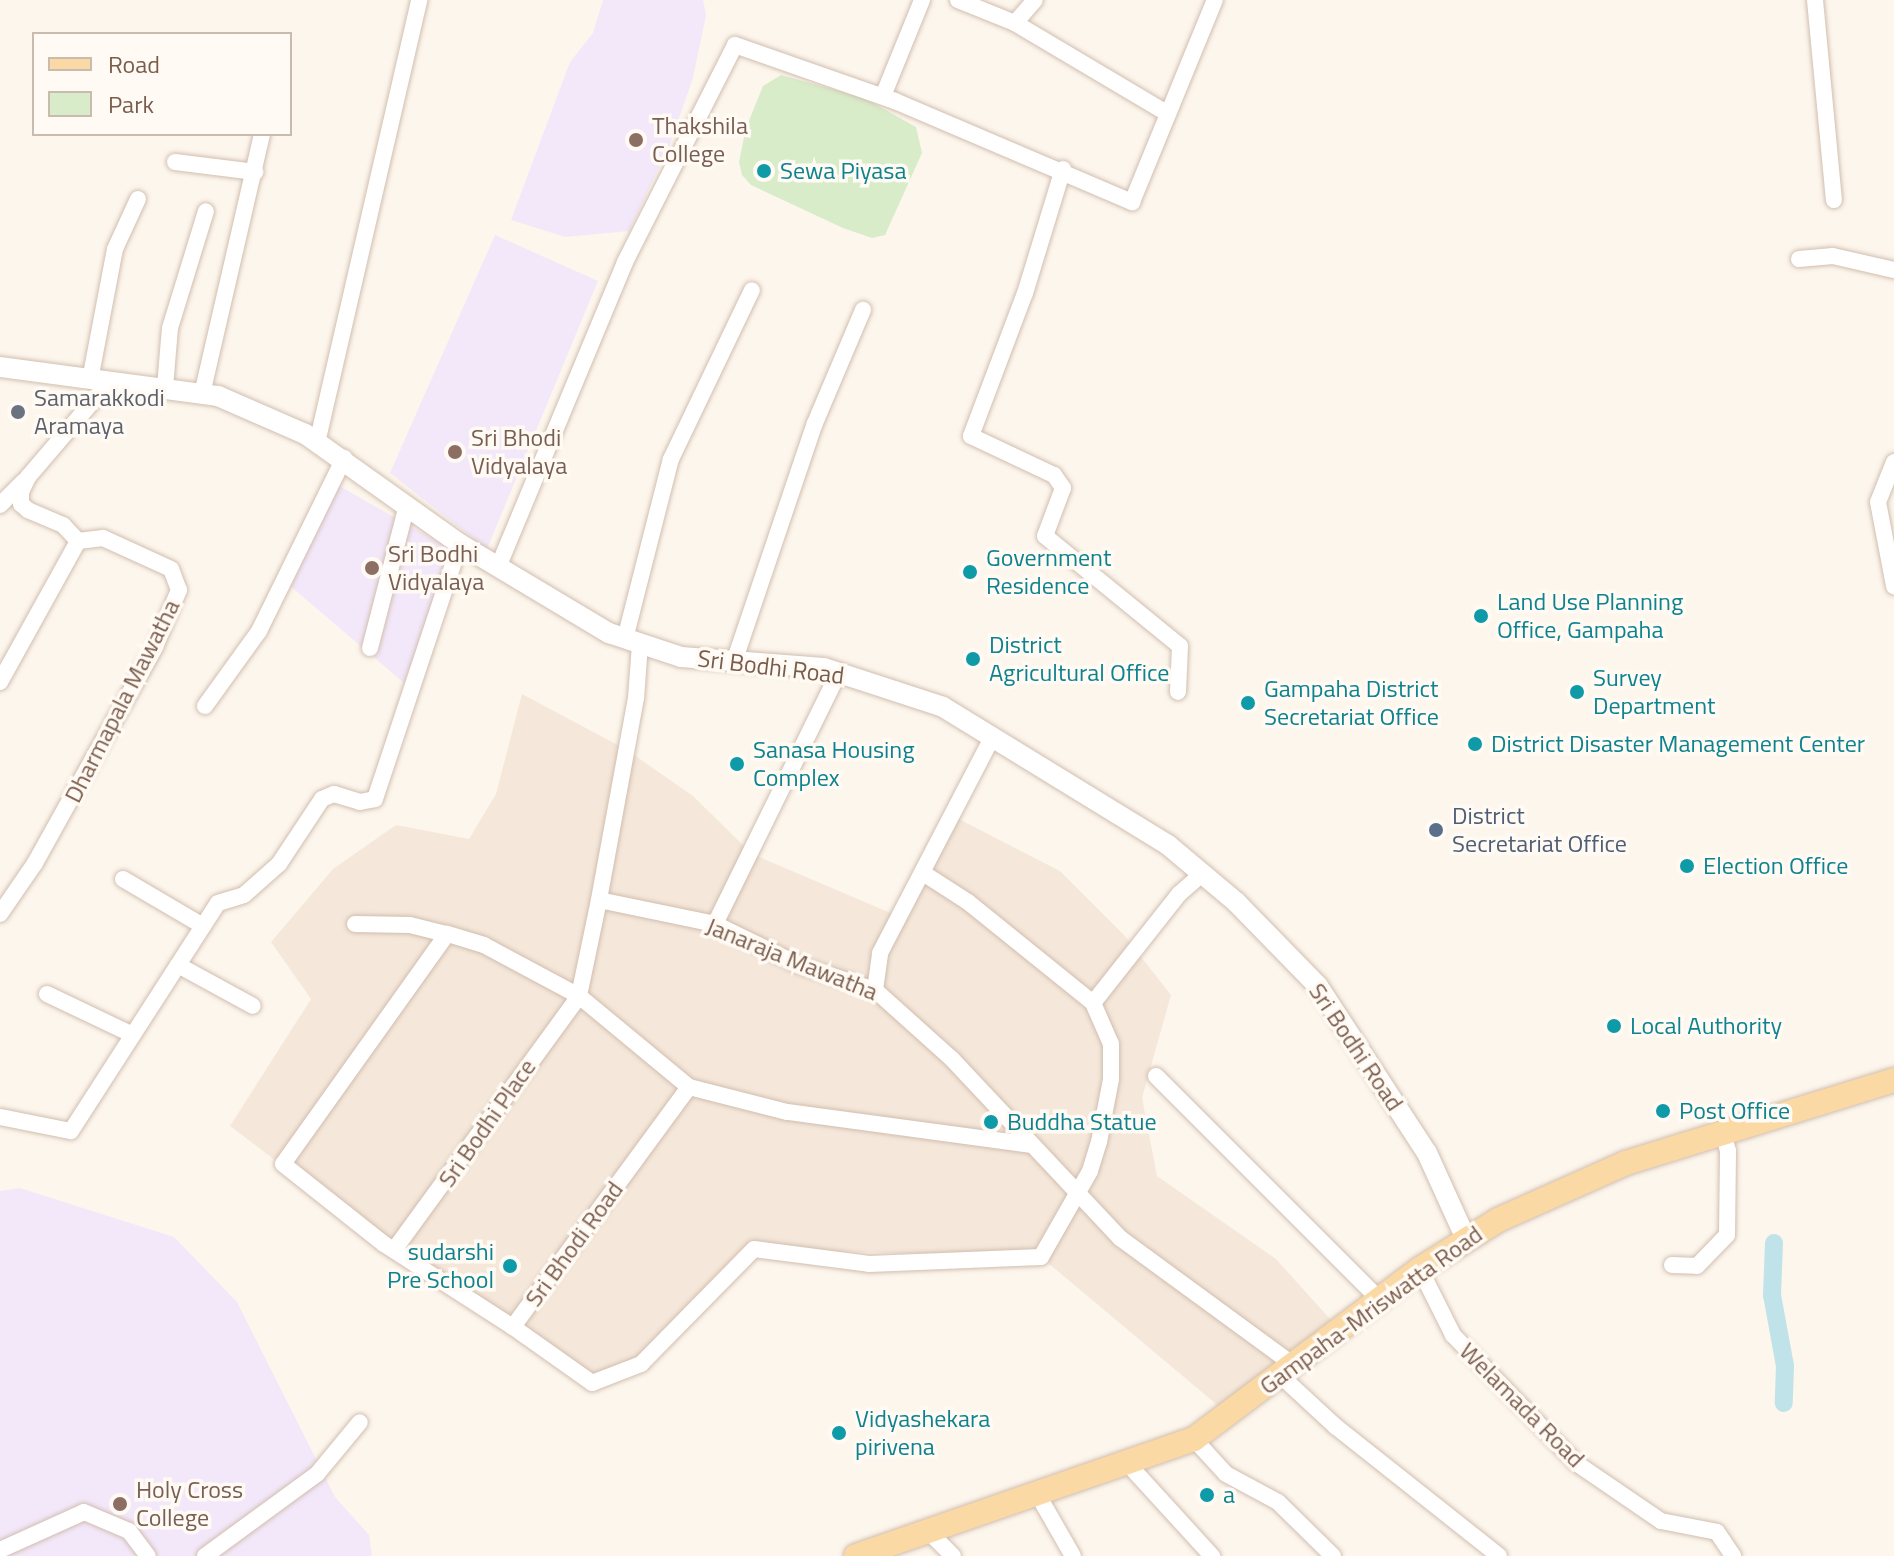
<!DOCTYPE html>
<style>
body{margin:0}
#map{position:relative;width:1894px;height:1556px;overflow:hidden;background:#fdf6ec;font-family:"Titillium Web",sans-serif}
div>[style]{position:absolute}
.residential>*{inset:0;background:#f5e8da}
.education>*{inset:0;background:#f3e8fa}
.green>*{inset:0;background:#d8ecc9}
.canal>*{height:18px;margin:-9px;padding:0 9px;transform-origin:9px;border-radius:9px;background:#bfe3e8}
.roads{filter:drop-shadow(0 0 2px #d1beb0) drop-shadow(0 0 2px #d1beb0)}
.minor>*{height:16px;margin:-8px;padding:0 8px;transform-origin:8px;border-radius:8px;background:#fff}
.tertiary>*{height:20px;margin:-10px;padding:0 10px;transform-origin:10px;border-radius:10px;background:#fff}
.primary>*{height:24px;margin:-12px;padding:0 12px;transform-origin:12px;border-radius:12px;background:#fbd9a5}
.dots>*{width:22px;height:22px;translate:-50% -50%;box-sizing:border-box;border:4px solid #fffaf3;border-radius:50%}
span{translate:-50% -50%;white-space:nowrap;text-align:center;line-height:1.15;-webkit-text-stroke:7px #fffaf3;paint-order:stroke}
.education-label{font-size:24px;color:#785e54}
.left{translate:0 -50%;text-align:left}
.culture-label{font-size:24px;color:#0d838f}
.right{translate:-100% -50%;text-align:right}
.worship-label{font-size:24px;color:#5b616d}
.street-label{font-size:24px;color:#7a5c4d}
.service-label{font-size:24px;color:#4e5e75}
.legend{position:absolute;left:32px;top:32px;width:260px;height:104px;box-sizing:border-box;background:#fffaf3;border:2px solid #cabbb1;margin:0;padding:10px 14px;list-style:none;font-size:24px;color:#7a5c4d}
.legend li{display:flex;align-items:center;gap:16px;height:40px}
.legend b{width:40px;border:2px solid #cabbb1}
</style>
<div id="map">
<div class="residential">
<i style="clip-path:polygon(522px 694px,627px 750px,693px 796px,752px 854px,900px 917px,951px 815px,1060px 871px,1124px 935px,1171px 995px,1142px 1098px,1157px 1176px,1276px 1259px,1340px 1330px,1228px 1414px,1041px 1257px,754px 1249px,641px 1364px,592px 1383px,394px 1250px,230px 1126px,311px 999px,271px 942px,333px 869px,396px 825px,469px 839px,496px 794px)"></i>
</div>
<div class="education">
<i style="clip-path:polygon(603px 0,703px 0,706px 15px,693px 78px,670px 144px,629px 231px,565px 237px,511px 220px,570px 62px,593px 33px)"></i>
<i style="clip-path:polygon(495px 235px,598px 281px,487px 549px,390px 473px)"></i>
<i style="clip-path:polygon(334px 483px,454px 551px,404px 683px,288px 584px)"></i>
<i style="clip-path:polygon(20px 1188px,174px 1237px,237px 1302px,335px 1497px,369px 1535px,372px 1556px,0 1556px,0 1191px)"></i>
</div>
<div class="green">
<i style="clip-path:polygon(781px 75px,864px 98px,916px 127px,922px 153px,885px 235px,872px 238px,843px 228px,751px 185px,742px 175px,739px 162px,746px 128px,763px 86px)"></i>
</div>
<div class="canal">
<i style="left:1774px;top:1243px;width:52px;rotate:92.2deg"></i>
<i style="left:1772px;top:1295px;width:72px;rotate:79.6deg"></i>
<i style="left:1785px;top:1366px;width:37px;rotate:92deg"></i>
</div>
<div class="roads">
<div class="minor">
<i style="left:958px;top:0;width:61px;rotate:22deg"></i>
<i style="left:1015px;top:23px;width:30px;rotate:-49deg"></i>
<i style="left:1815px;top:0;width:201px;rotate:84.6deg"></i>
<i style="left:1015px;top:23px;width:178px;rotate:30.7deg"></i>
<i style="left:883px;top:96px;width:104px;rotate:-67.9deg"></i>
<i style="left:175px;top:162px;width:81px;rotate:7.1deg"></i>
<i style="left:1063px;top:169px;width:130px;rotate:107deg"></i>
<i style="left:1025px;top:293px;width:153px;rotate:110.7deg"></i>
<i style="left:971px;top:436px;width:92px;rotate:25.2deg"></i>
<i style="left:1054px;top:475px;width:16px;rotate:55deg"></i>
<i style="left:1063px;top:488px;width:51px;rotate:110.6deg"></i>
<i style="left:1045px;top:536px;width:174px;rotate:39.2deg"></i>
<i style="left:1180px;top:646px;width:46px;rotate:92.5deg"></i>
<i style="left:1799px;top:259px;width:34px;rotate:-5deg"></i>
<i style="left:1833px;top:256px;width:63px;rotate:12.9deg"></i>
<i style="left:90px;top:380px;width:133px;rotate:-79.2deg"></i>
<i style="left:115px;top:249px;width:55px;rotate:-65.3deg"></i>
<i style="left:165px;top:387px;width:59px;rotate:-85.2deg"></i>
<i style="left:170px;top:328px;width:122px;rotate:-72.9deg"></i>
<i style="left:202px;top:394px;width:267px;rotate:-77deg"></i>
<i style="left:317px;top:443px;width:455px;rotate:-77deg"></i>
<i style="left:1894px;top:462px;width:43px;rotate:111.8deg"></i>
<i style="left:1878px;top:502px;width:86px;rotate:79.2deg"></i>
<i style="left:0;top:505px;width:34px;rotate:-45deg"></i>
<i style="left:499px;top:565px;width:328px;rotate:-67.4deg"></i>
<i style="left:625px;top:262px;width:243px;rotate:-63.1deg"></i>
<i style="left:735px;top:45px;width:170px;rotate:19.3deg"></i>
<i style="left:895px;top:101px;width:258px;rotate:23.1deg"></i>
<i style="left:1132px;top:202px;width:218px;rotate:-67.7deg"></i>
<i style="left:625px;top:639px;width:186px;rotate:-75.7deg"></i>
<i style="left:671px;top:459px;width:187px;rotate:-64.4deg"></i>
<i style="left:640px;top:644px;width:54px;rotate:94.2deg"></i>
<i style="left:636px;top:698px;width:205px;rotate:100.4deg"></i>
<i style="left:599px;top:900px;width:118px;rotate:11.7deg"></i>
<i style="left:715px;top:924px;width:93px;rotate:26deg"></i>
<i style="left:799px;top:965px;width:80px;rotate:18.2deg"></i>
<i style="left:875px;top:990px;width:103px;rotate:41.9deg"></i>
<i style="left:952px;top:1059px;width:245px;rotate:46.8deg"></i>
<i style="left:1120px;top:1238px;width:217px;rotate:36.2deg"></i>
<i style="left:370px;top:648px;width:148px;rotate:-75.5deg"></i>
<i style="left:734px;top:662px;width:252px;rotate:-71.3deg"></i>
<i style="left:815px;top:423px;width:123px;rotate:-67deg"></i>
<i style="left:0;top:682px;width:161px;rotate:-61deg"></i>
<i style="left:78px;top:541px;width:22px;rotate:-133deg"></i>
<i style="left:63px;top:525px;width:38px;rotate:-157deg"></i>
<i style="left:28px;top:510px;width:9px;rotate:-139deg"></i>
<i style="left:21px;top:504px;width:12px;rotate:-90deg"></i>
<i style="left:21px;top:492px;width:17px;rotate:-65deg"></i>
<i style="left:28px;top:477px;width:126px;rotate:-49.5deg"></i>
<i style="left:205px;top:706px;width:92px;rotate:-54.2deg"></i>
<i style="left:259px;top:631px;width:193px;rotate:-63.8deg"></i>
<i style="left:923px;top:873px;width:54px;rotate:32.8deg"></i>
<i style="left:968px;top:902px;width:161px;rotate:38.9deg"></i>
<i style="left:1093px;top:1003px;width:139px;rotate:-51.7deg"></i>
<i style="left:1179px;top:894px;width:30px;rotate:-41deg"></i>
<i style="left:123px;top:879px;width:93px;rotate:30.4deg"></i>
<i style="left:599px;top:900px;width:98px;rotate:101.8deg"></i>
<i style="left:579px;top:996px;width:143px;rotate:39.6deg"></i>
<i style="left:0;top:914px;width:62px;rotate:-55.5deg"></i>
<i style="left:35px;top:863px;width:247px;rotate:-60.9deg"></i>
<i style="left:155px;top:647px;width:62px;rotate:-67.2deg"></i>
<i style="left:179px;top:590px;width:22px;rotate:-111deg"></i>
<i style="left:171px;top:569px;width:75px;rotate:-155.5deg"></i>
<i style="left:103px;top:538px;width:25px;rotate:173deg"></i>
<i style="left:355px;top:924px;width:55px;rotate:1deg"></i>
<i style="left:410px;top:925px;width:38px;rotate:14deg"></i>
<i style="left:715px;top:924px;width:281px;rotate:-63.8deg"></i>
<i style="left:178px;top:965px;width:85px;rotate:28.7deg"></i>
<i style="left:875px;top:990px;width:37px;rotate:-82deg"></i>
<i style="left:880px;top:953px;width:240px;rotate:-62.5deg"></i>
<i style="left:47px;top:994px;width:95px;rotate:25.5deg"></i>
<i style="left:1156px;top:1076px;width:315px;rotate:45deg"></i>
<i style="left:0;top:1117px;width:72px;rotate:11.2deg"></i>
<i style="left:71px;top:1131px;width:271px;rotate:-57.2deg"></i>
<i style="left:218px;top:903px;width:27px;rotate:-17deg"></i>
<i style="left:244px;top:895px;width:47px;rotate:-41.5deg"></i>
<i style="left:279px;top:864px;width:78px;rotate:-56.5deg"></i>
<i style="left:322px;top:799px;width:13px;rotate:-23deg"></i>
<i style="left:334px;top:794px;width:27px;rotate:17deg"></i>
<i style="left:360px;top:802px;width:15px;rotate:-11deg"></i>
<i style="left:375px;top:799px;width:269px;rotate:-71.6deg"></i>
<i style="left:1032px;top:1145px;width:247px;rotate:-172.3deg"></i>
<i style="left:787px;top:1112px;width:101px;rotate:-165.7deg"></i>
<i style="left:689px;top:1087px;width:298px;rotate:126.3deg"></i>
<i style="left:513px;top:1327px;width:97px;rotate:35.3deg"></i>
<i style="left:592px;top:1383px;width:53px;rotate:-21.2deg"></i>
<i style="left:641px;top:1364px;width:161px;rotate:-45.5deg"></i>
<i style="left:754px;top:1249px;width:116px;rotate:7.4deg"></i>
<i style="left:869px;top:1264px;width:172px;rotate:-2.3deg"></i>
<i style="left:1041px;top:1257px;width:99px;rotate:-60.3deg"></i>
<i style="left:1090px;top:1171px;width:30px;rotate:-73deg"></i>
<i style="left:1099px;top:1142px;width:64px;rotate:-79.2deg"></i>
<i style="left:1111px;top:1079px;width:35px;rotate:-90deg"></i>
<i style="left:1111px;top:1044px;width:45px;rotate:-113.7deg"></i>
<i style="left:394px;top:1250px;width:314px;rotate:-53.9deg"></i>
<i style="left:579px;top:996px;width:108px;rotate:-151.8deg"></i>
<i style="left:484px;top:945px;width:39px;rotate:-163deg"></i>
<i style="left:447px;top:934px;width:282px;rotate:125.5deg"></i>
<i style="left:283px;top:1164px;width:129px;rotate:38.4deg"></i>
<i style="left:384px;top:1244px;width:153px;rotate:32.8deg"></i>
<i style="left:1672px;top:1265px;width:25px;rotate:2deg"></i>
<i style="left:1697px;top:1266px;width:43px;rotate:-45.9deg"></i>
<i style="left:1727px;top:1235px;width:84px;rotate:-89.3deg"></i>
<i style="left:1728px;top:1151px;width:20px;rotate:-105deg"></i>
<i style="left:1420px;top:1269px;width:74px;rotate:63.4deg"></i>
<i style="left:1453px;top:1335px;width:178px;rotate:46.1deg"></i>
<i style="left:1576px;top:1463px;width:103px;rotate:34.3deg"></i>
<i style="left:1661px;top:1521px;width:57px;rotate:11.1deg"></i>
<i style="left:1717px;top:1532px;width:29px;rotate:56deg"></i>
<i style="left:1281px;top:1376px;width:74px;rotate:42.8deg"></i>
<i style="left:1335px;top:1426px;width:209px;rotate:38.4deg"></i>
<i style="left:1194px;top:1439px;width:47px;rotate:47.6deg"></i>
<i style="left:1226px;top:1474px;width:59px;rotate:28.3deg"></i>
<i style="left:1278px;top:1502px;width:77px;rotate:44.5deg"></i>
<i style="left:1128px;top:1464px;width:125px;rotate:47.6deg"></i>
<i style="left:1038px;top:1495px;width:70px;rotate:60.2deg"></i>
<i style="left:926px;top:1529px;width:38px;rotate:45deg"></i>
<i style="left:0;top:1550px;width:92px;rotate:-24.3deg"></i>
<i style="left:84px;top:1512px;width:49px;rotate:22.9deg"></i>
<i style="left:129px;top:1531px;width:31px;rotate:53deg"></i>
<i style="left:205px;top:1556px;width:139px;rotate:-36.2deg"></i>
<i style="left:317px;top:1474px;width:67px;rotate:-50.4deg"></i>
</div>
<div class="tertiary">
<i style="left:0;top:367px;width:220px;rotate:7.6deg"></i>
<i style="left:218px;top:396px;width:95px;rotate:23.6deg"></i>
<i style="left:305px;top:434px;width:190px;rotate:35.4deg"></i>
<i style="left:460px;top:544px;width:174px;rotate:30.9deg"></i>
<i style="left:609px;top:633px;width:76px;rotate:18.4deg"></i>
<i style="left:681px;top:657px;width:143px;rotate:4.4deg"></i>
<i style="left:824px;top:668px;width:125px;rotate:18.1deg"></i>
<i style="left:943px;top:707px;width:264px;rotate:31.5deg"></i>
<i style="left:1168px;top:845px;width:89px;rotate:40deg"></i>
<i style="left:1236px;top:902px;width:117px;rotate:45.7deg"></i>
<i style="left:1318px;top:986px;width:199px;rotate:56.9deg"></i>
<i style="left:1427px;top:1153px;width:94px;rotate:65.6deg"></i>
</div>
<div class="primary">
<i style="left:856px;top:1556px;width:358px;rotate:-19.1deg"></i>
<i style="left:1194px;top:1439px;width:283px;rotate:-37deg"></i>
<i style="left:1420px;top:1269px;width:92px;rotate:-32.1deg"></i>
<i style="left:1498px;top:1220px;width:140px;rotate:-24deg"></i>
<i style="left:1626px;top:1163px;width:281px;rotate:-17.2deg"></i>
</div>
</div>
<div class="dots">
<i style="left:636px;top:140px;background:#8d6e63"></i>
<i style="left:764px;top:171px;background:#0f9aa8"></i>
<i style="left:18px;top:412px;background:#6b7280"></i>
<i style="left:455px;top:452px;background:#8d6e63"></i>
<i style="left:372px;top:568px;background:#8d6e63"></i>
<i style="left:970px;top:572px;background:#0f9aa8"></i>
<i style="left:1481px;top:616px;background:#0f9aa8"></i>
<i style="left:973px;top:659px;background:#0f9aa8"></i>
<i style="left:1577px;top:692px;background:#0f9aa8"></i>
<i style="left:1248px;top:703px;background:#0f9aa8"></i>
<i style="left:1475px;top:744px;background:#0f9aa8"></i>
<i style="left:737px;top:764px;background:#0f9aa8"></i>
<i style="left:1436px;top:830px;background:#5c6f8a"></i>
<i style="left:1687px;top:866px;background:#0f9aa8"></i>
<i style="left:1614px;top:1026px;background:#0f9aa8"></i>
<i style="left:1663px;top:1111px;background:#0f9aa8"></i>
<i style="left:991px;top:1122px;background:#0f9aa8"></i>
<i style="left:510px;top:1266px;background:#0f9aa8"></i>
<i style="left:839px;top:1433px;background:#0f9aa8"></i>
<i style="left:1207px;top:1495px;background:#0f9aa8"></i>
<i style="left:120px;top:1504px;background:#8d6e63"></i>
</div>
<div class="education-label">
<span class="left" style="left:652px;top:140px">Thakshila<br>College</span>
<span class="left" style="left:471px;top:452px">Sri Bhodi<br>Vidyalaya</span>
<span class="left" style="left:388px;top:568px">Sri Bodhi<br>Vidyalaya</span>
<span class="left" style="left:136px;top:1504px">Holy Cross<br>College</span>
</div>
<div class="culture-label">
<span class="left" style="left:780px;top:171px">Sewa Piyasa</span>
<span class="left" style="left:986px;top:572px">Government<br>Residence</span>
<span class="left" style="left:1497px;top:616px">Land Use Planning<br>Office, Gampaha</span>
<span class="left" style="left:989px;top:659px">District<br>Agricultural Office</span>
<span class="left" style="left:1593px;top:692px">Survey<br>Department</span>
<span class="left" style="left:1264px;top:703px">Gampaha District<br>Secretariat Office</span>
<span class="left" style="left:1491px;top:744px">District Disaster Management Center</span>
<span class="left" style="left:753px;top:764px">Sanasa Housing<br>Complex</span>
<span class="left" style="left:1703px;top:866px">Election Office</span>
<span class="left" style="left:1630px;top:1026px">Local Authority</span>
<span class="left" style="left:1679px;top:1111px">Post Office</span>
<span class="left" style="left:1007px;top:1122px">Buddha Statue</span>
<span class="right" style="left:494px;top:1266px">sudarshi<br>Pre School</span>
<span class="left" style="left:855px;top:1433px">Vidyashekara<br>pirivena</span>
<span class="left" style="left:1223px;top:1495px">a</span>
</div>
<div class="worship-label">
<span class="left" style="left:34px;top:412px">Samarakkodi<br>Aramaya</span>
</div>
<div class="street-label">
<span style="left:771px;top:667px;rotate:7deg">Sri Bodhi Road</span>
<span style="left:122px;top:701px;rotate:-63deg">Dharmapala Mawatha</span>
<span style="left:792px;top:959px;rotate:22deg">Janaraja Mawatha</span>
<span style="left:1356px;top:1047px;rotate:56deg">Sri Bodhi Road</span>
<span style="left:487px;top:1123px;rotate:-55deg">Sri Bodhi Place</span>
<span style="left:574px;top:1244px;rotate:-54deg">Sri Bhodi Road</span>
<span style="left:1371px;top:1310px;rotate:-36deg">Gampaha-Mriswatta Road</span>
<span style="left:1522px;top:1405px;rotate:45deg">Welamada Road</span>
</div>
<div class="service-label">
<span class="left" style="left:1452px;top:830px">District<br>Secretariat Office</span>
</div>
<ul class="legend">
<li><b style="height:10px;background:#fbd9a5"></b>Road</li>
<li><b style="height:22px;background:#d8ecc9"></b>Park</li>
</ul>
</div>
